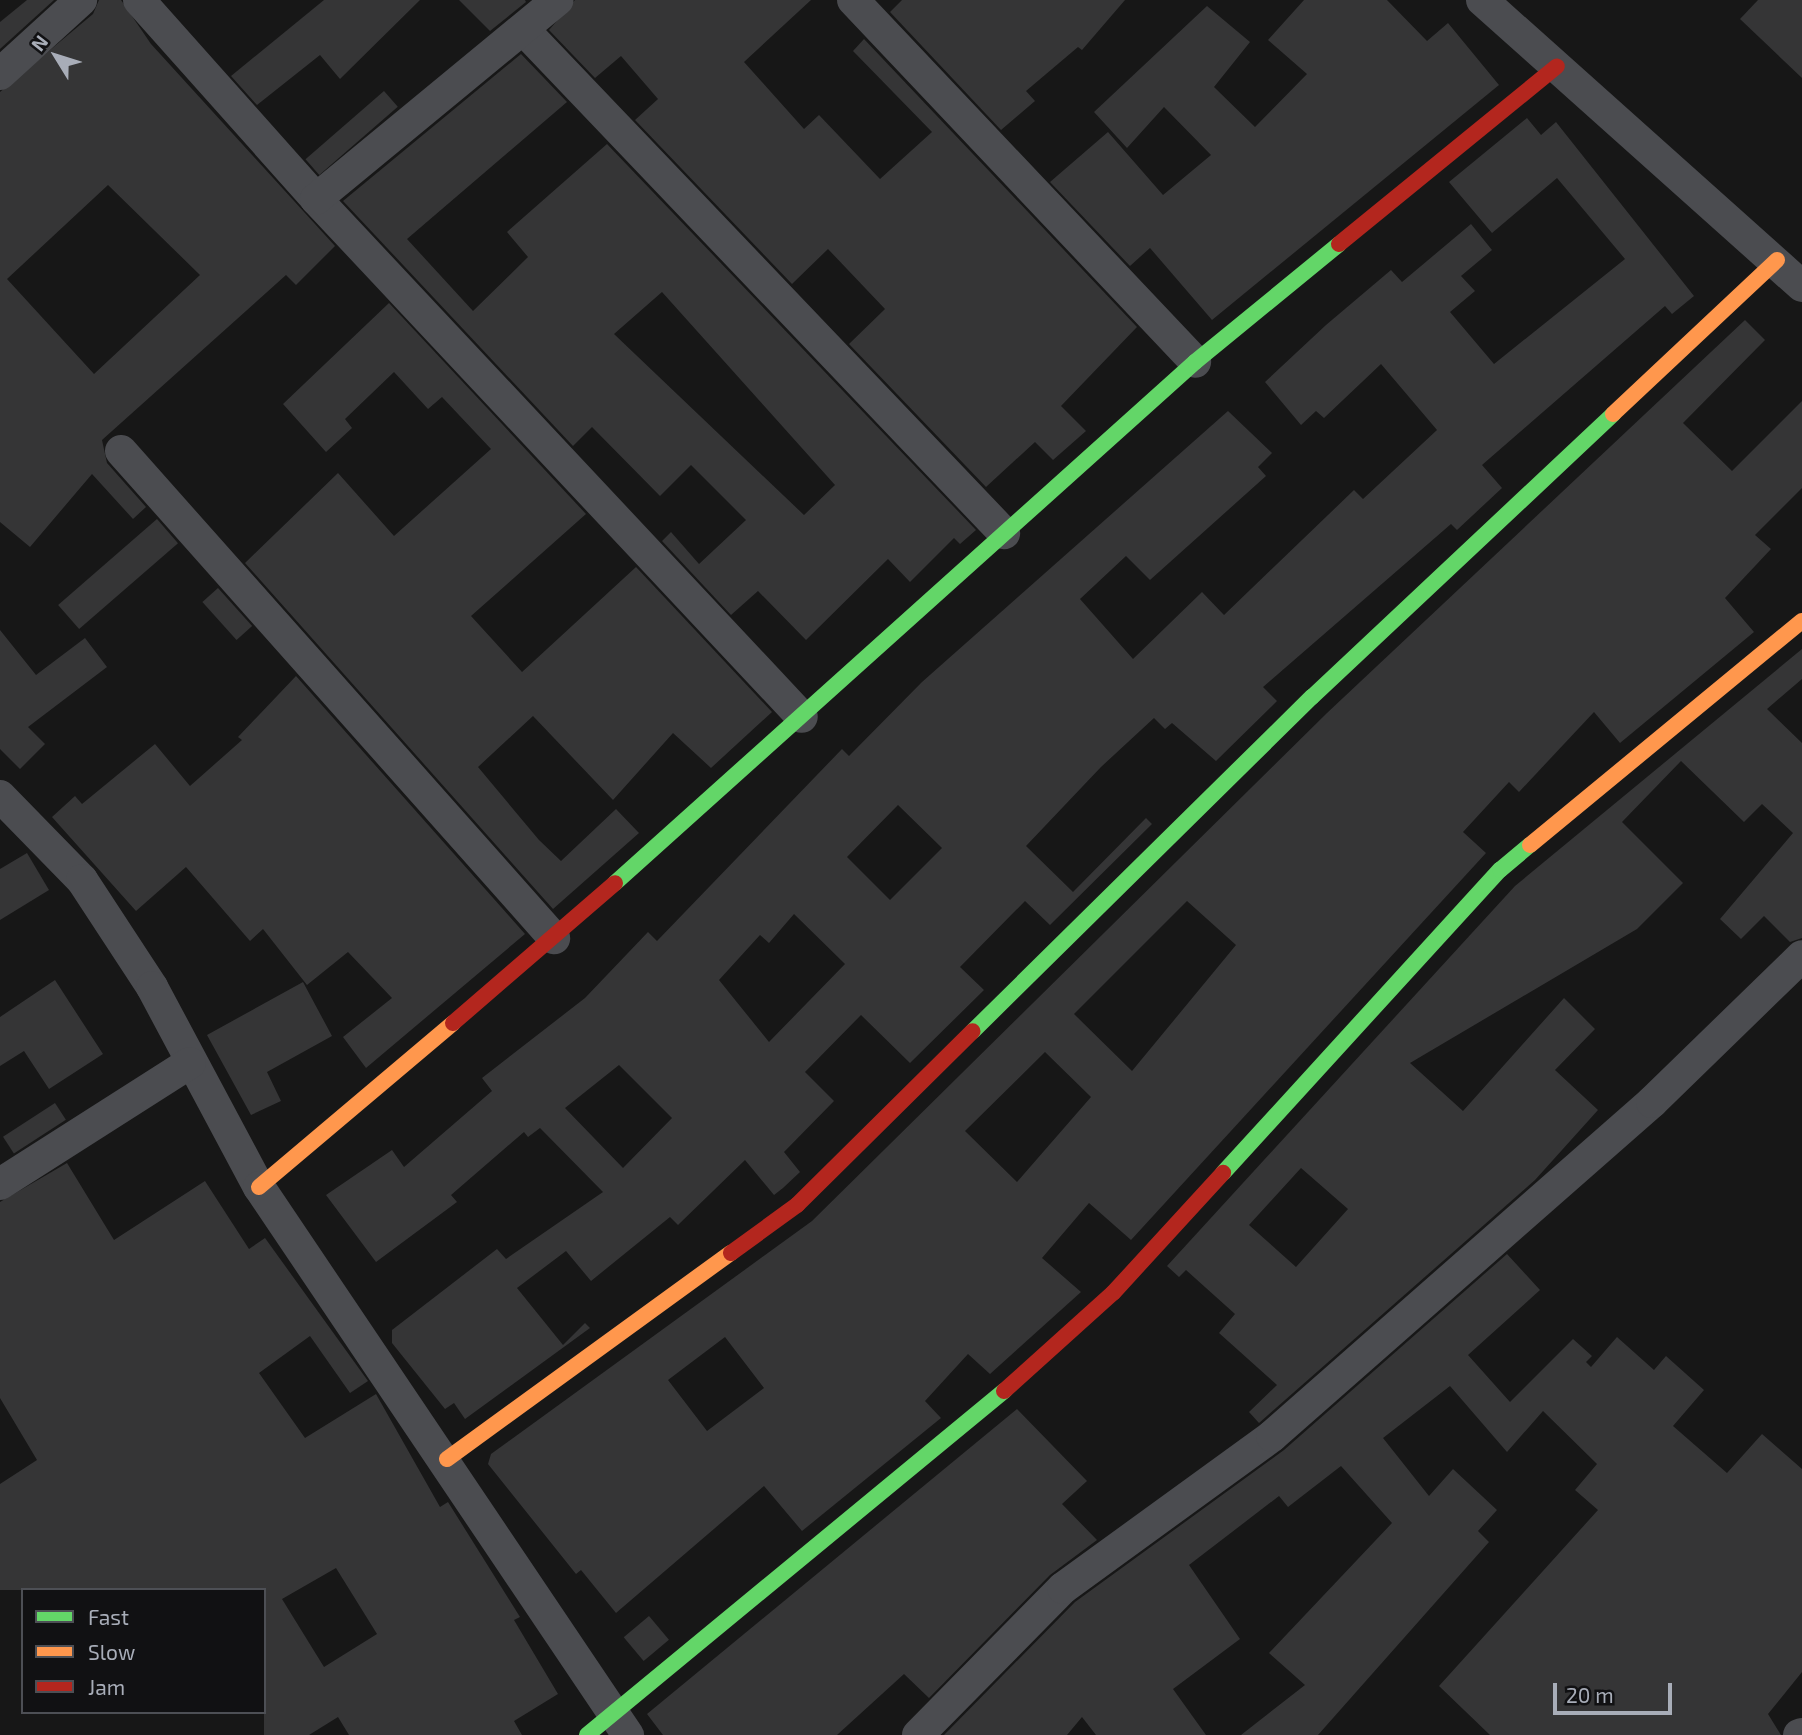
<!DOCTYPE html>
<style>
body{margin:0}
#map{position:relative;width:1802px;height:1735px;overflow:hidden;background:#171717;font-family:"Exo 2",sans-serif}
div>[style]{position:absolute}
.building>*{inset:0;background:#353536;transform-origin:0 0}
.street>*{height:32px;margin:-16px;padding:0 16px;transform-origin:16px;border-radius:16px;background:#4b4c50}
.fast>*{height:16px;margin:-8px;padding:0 8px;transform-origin:8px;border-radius:8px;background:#63d668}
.slow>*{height:16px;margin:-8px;padding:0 8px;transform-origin:8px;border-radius:8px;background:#ff974d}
.jam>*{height:16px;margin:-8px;padding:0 8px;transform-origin:8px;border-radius:8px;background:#b3261e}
span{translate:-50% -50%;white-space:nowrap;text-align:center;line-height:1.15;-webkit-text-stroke:7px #111113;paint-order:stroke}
.legend{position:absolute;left:21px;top:1588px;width:245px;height:126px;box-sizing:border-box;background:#111113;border:2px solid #4d4f55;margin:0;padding:9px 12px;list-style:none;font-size:21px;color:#a8adb8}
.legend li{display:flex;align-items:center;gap:14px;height:35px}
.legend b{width:35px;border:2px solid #4d4f55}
.north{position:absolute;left:21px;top:21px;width:70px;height:70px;-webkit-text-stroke:5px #111113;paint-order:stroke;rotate:308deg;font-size:19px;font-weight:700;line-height:28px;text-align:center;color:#a8adb8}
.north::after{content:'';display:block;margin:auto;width:24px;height:32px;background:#a8adb8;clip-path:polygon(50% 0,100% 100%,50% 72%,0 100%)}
.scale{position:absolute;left:1553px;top:1683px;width:119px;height:32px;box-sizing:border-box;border:4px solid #a8adb8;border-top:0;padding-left:9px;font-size:21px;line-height:24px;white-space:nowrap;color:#a8adb8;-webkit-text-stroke:5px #111113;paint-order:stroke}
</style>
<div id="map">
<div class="building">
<i style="clip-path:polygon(27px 0,54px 0,0 49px,0 22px)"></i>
<i style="clip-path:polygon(evenodd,99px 0,121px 0,151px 44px,335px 246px,296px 285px,286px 275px,102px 440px,107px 463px,146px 507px,133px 519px,92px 474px,30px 547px,0 522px,0 92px,93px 14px,99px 0,108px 185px,200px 275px,94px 374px,7px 279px,108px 185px)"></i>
<i style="clip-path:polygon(324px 0,420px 0,340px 79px,320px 55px,257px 105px,231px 76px)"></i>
<i style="clip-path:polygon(459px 0,525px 0,526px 2px,490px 31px)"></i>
<i style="clip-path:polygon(575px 0,811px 0,744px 62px,804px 129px,819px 115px,880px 179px,932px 132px,853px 51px,864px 39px,1137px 327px,1061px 406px,1086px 431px,1053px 460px,1035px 442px,986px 487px,849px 344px,885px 309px,828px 249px,792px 284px,635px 120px,658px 99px,621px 56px,595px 78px,549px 30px)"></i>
<i style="clip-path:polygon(902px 0,1125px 0,1082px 50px,1078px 47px,1026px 91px,1035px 101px,1001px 130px,890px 12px)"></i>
<i style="clip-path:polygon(1304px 0,1387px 0,1427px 41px,1448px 23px,1499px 85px,1212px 320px,1150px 248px,1130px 266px,1050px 182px,1108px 132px,1163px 195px,1211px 155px,1164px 107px,1127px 148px,1094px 112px,1207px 6px,1250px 42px,1214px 87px,1255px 127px,1307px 74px,1268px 40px)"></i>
<i style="clip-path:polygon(1758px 0,1802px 0,1802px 78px,1740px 19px)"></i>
<i style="clip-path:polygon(evenodd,521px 54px,567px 102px,407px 239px,473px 311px,528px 257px,507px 232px,607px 144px,976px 530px,960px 544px,954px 538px,910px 582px,888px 559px,806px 640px,758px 591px,731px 615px,662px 541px,671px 532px,699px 564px,746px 520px,691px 465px,660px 496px,592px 427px,573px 446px,343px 201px,521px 54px,662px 292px,835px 485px,804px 515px,614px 334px,662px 292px)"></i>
<i style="left:384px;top:91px;width:21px;height:104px;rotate:49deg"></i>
<i style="clip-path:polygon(evenodd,1527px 118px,1541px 135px,1556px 122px,1694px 296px,1672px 314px,1665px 306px,1482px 465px,1502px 488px,1457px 530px,1451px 524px,1263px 687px,1277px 701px,1216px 761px,1172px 723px,1165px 729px,1154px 718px,1101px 767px,1026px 846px,1073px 892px,1146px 818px,1152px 824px,1050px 925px,1025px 901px,960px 967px,984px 990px,910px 1063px,861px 1015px,805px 1072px,834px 1101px,784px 1152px,800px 1172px,783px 1188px,774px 1195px,745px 1160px,678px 1225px,670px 1217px,591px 1281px,566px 1251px,517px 1288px,563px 1345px,585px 1323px,590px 1328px,465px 1419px,454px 1403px,445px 1409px,392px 1343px,392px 1330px,497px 1249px,506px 1259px,603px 1192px,540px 1128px,528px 1137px,524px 1132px,451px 1195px,457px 1202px,376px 1262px,326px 1195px,392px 1150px,404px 1167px,492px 1091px,482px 1078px,585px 998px,648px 932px,657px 941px,842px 749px,849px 756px,922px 682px,1228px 411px,1272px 453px,1258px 467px,1266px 476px,1150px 580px,1126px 556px,1080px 599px,1133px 659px,1202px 592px,1224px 615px,1354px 490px,1363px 499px,1437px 430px,1381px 364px,1324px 418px,1316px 411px,1301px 425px,1265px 382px,1326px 325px,1391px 270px,1402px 282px,1471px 224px,1492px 250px,1461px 276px,1475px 291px,1450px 312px,1494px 364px,1625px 259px,1557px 178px,1492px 233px,1449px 182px,1527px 118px,898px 805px,942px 848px,890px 900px,847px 857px,898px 805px,1527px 118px,794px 914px,845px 964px,769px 1042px,719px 980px,760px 935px,769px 943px,794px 914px,1527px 118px,619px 1065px,672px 1118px,623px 1168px,565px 1108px,619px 1065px)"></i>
<i style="clip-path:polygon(389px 303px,586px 514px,471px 616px,522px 672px,636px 567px,772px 712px,711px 768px,673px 733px,613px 800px,533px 716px,478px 767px,539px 840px,561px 861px,616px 809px,639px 833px,553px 909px,245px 563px,338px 473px,394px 536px,491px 449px,442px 397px,428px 409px,394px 372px,345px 419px,352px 428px,326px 452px,283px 404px)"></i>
<i style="clip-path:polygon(evenodd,1745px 320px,1765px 340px,1683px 423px,1732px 471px,1802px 401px,1802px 488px,1755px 535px,1771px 549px,1725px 598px,1754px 632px,1620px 743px,1594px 712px,1519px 792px,1509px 782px,1463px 832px,1486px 853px,1131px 1240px,1089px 1203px,1042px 1258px,1081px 1292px,990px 1374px,968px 1354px,925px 1401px,941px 1418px,802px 1531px,764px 1486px,616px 1613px,581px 1570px,576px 1574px,488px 1464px,491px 1454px,812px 1221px,1327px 713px,1745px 320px,1187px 901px,1236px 945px,1132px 1071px,1074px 1014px,1187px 901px,1745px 320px,1045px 1052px,1091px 1097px,1017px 1182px,965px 1131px,1045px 1052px,1745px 320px,725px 1337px,764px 1388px,707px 1431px,668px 1380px,725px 1337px)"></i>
<i style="left:157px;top:519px;width:32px;height:131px;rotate:49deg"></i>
<i style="left:218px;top:588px;width:51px;height:21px;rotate:48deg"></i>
<i style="clip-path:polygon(0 630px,36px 675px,85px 638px,107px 667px,28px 727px,45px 744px,20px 769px,0 749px)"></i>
<i style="clip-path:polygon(evenodd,1802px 649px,1802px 679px,1767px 709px,1802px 743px,1802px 938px,1790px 942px,1764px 916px,1741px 939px,1720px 919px,1793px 833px,1762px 804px,1744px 822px,1681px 761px,1622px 822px,1683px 883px,1637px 929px,1410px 1063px,1463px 1111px,1564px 998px,1595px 1029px,1555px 1070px,1598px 1110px,1535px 1180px,1259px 1423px,1249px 1412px,1277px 1385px,1219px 1333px,1235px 1314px,1186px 1270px,1179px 1277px,1167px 1266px,1515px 886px,1802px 649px,1301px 1168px,1348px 1209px,1296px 1267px,1249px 1225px,1301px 1168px)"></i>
<i style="clip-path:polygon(296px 676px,525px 934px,366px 1068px,343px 1037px,392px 998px,348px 952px,307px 985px,263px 929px,250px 941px,186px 867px,136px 911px,52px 817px,75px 796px,82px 804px,155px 744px,190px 786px,242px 740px,238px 737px)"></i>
<i style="clip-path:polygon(27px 853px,49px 890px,0 920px,0 869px)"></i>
<i style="clip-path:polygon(55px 980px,103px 1054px,49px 1089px,24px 1051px,0 1066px,0 1017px)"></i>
<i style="clip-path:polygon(303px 982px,332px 1036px,267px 1072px,281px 1101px,251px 1115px,207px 1035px)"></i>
<i style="left:55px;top:1103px;width:20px;height:62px;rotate:57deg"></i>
<i style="clip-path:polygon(evenodd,67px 1163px,114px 1240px,205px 1181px,249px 1249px,265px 1238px,368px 1381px,350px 1393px,310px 1336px,259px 1373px,305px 1438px,376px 1394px,440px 1507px,448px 1502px,520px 1617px,514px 1620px,558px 1694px,514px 1721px,522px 1735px,349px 1735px,338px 1717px,309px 1735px,264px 1735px,264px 1590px,0 1590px,0 1484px,37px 1460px,0 1398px,0 1202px,67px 1163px,336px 1568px,377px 1634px,324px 1667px,282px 1599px,336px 1568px)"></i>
<i style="clip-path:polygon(1507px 1254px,1540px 1290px,1468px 1355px,1510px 1402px,1573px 1339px,1592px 1356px,1586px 1362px,1591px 1367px,1617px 1337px,1654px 1370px,1666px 1356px,1704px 1390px,1673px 1426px,1727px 1473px,1762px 1434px,1802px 1469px,1802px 1672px,1768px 1714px,1781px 1735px,1490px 1735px,1439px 1686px,1598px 1510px,1575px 1490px,1597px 1464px,1543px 1411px,1507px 1452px,1450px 1386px,1383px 1438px,1429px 1496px,1453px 1469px,1497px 1510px,1478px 1531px,1489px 1542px,1318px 1735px,1241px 1735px,1305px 1685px,1269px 1653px,1392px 1523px,1341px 1466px,1288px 1507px,1279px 1496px,1189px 1565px,1240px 1639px,1173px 1689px,1206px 1735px,1096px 1735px,1082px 1717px,1067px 1735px,944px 1735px,1075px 1602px,1284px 1450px)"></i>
<i style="clip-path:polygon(1017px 1409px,1087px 1481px,1062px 1504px,1097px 1540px,1050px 1575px,929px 1698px,904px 1674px,837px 1735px,663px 1735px,647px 1714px)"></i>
<i style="left:649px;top:1616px;width:31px;height:33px;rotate:50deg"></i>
</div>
<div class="street">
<i style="left:139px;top:0;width:266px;rotate:48.3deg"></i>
<i style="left:316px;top:199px;width:710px;rotate:46.83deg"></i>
<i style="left:853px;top:0;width:498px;rotate:46.6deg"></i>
<i style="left:1482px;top:0;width:429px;rotate:41.8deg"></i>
<i style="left:523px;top:29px;width:697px;rotate:46.34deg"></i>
<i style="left:0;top:74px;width:110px;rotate:-42.4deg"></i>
<i style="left:316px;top:199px;width:313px;rotate:-39.5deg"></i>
<i style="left:121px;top:451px;width:652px;rotate:48.36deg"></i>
<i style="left:0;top:796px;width:117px;rotate:45.7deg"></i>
<i style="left:82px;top:880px;width:128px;rotate:56.8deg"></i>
<i style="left:152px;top:987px;width:227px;rotate:61.9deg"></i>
<i style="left:259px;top:1187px;width:661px;rotate:56.05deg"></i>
<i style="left:0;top:1184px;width:225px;rotate:-32.5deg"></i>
<i style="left:918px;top:1735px;width:206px;rotate:-45.4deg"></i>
<i style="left:1063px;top:1588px;width:258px;rotate:-36deg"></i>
<i style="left:1272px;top:1436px;width:506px;rotate:-41.31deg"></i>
<i style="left:1652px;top:1102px;width:209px;rotate:-44.2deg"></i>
<i style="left:1799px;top:1735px;width:3px;rotate:-18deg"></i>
</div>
<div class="fast">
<i style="left:615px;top:883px;width:780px;rotate:-41.93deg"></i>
<i style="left:1195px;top:362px;width:186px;rotate:-39.3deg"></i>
<i style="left:973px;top:1031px;width:476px;rotate:-44.6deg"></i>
<i style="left:1312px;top:697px;width:413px;rotate:-43.2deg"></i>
<i style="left:1223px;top:1173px;width:411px;rotate:-47.6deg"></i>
<i style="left:1500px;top:870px;width:39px;rotate:-40deg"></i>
<i style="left:587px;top:1735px;width:541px;rotate:-39.52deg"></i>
</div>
<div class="slow">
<i style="left:1613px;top:414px;width:225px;rotate:-43.2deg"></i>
<i style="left:1530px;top:845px;width:352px;rotate:-39.5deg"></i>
<i style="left:259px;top:1187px;width:254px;rotate:-40.2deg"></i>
<i style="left:447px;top:1459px;width:351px;rotate:-36deg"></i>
</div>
<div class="jam">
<i style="left:1339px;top:244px;width:281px;rotate:-39.2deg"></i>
<i style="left:453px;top:1023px;width:214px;rotate:-40.8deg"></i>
<i style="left:731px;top:1253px;width:82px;rotate:-36deg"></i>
<i style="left:797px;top:1205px;width:247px;rotate:-44.7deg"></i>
<i style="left:1004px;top:1391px;width:147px;rotate:-42deg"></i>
<i style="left:1113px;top:1293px;width:163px;rotate:-47.5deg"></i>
</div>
<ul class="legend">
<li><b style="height:9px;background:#63d668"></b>Fast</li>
<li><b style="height:9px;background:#ff974d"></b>Slow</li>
<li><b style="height:9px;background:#b3261e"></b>Jam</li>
</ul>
<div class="north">N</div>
<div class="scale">20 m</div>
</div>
